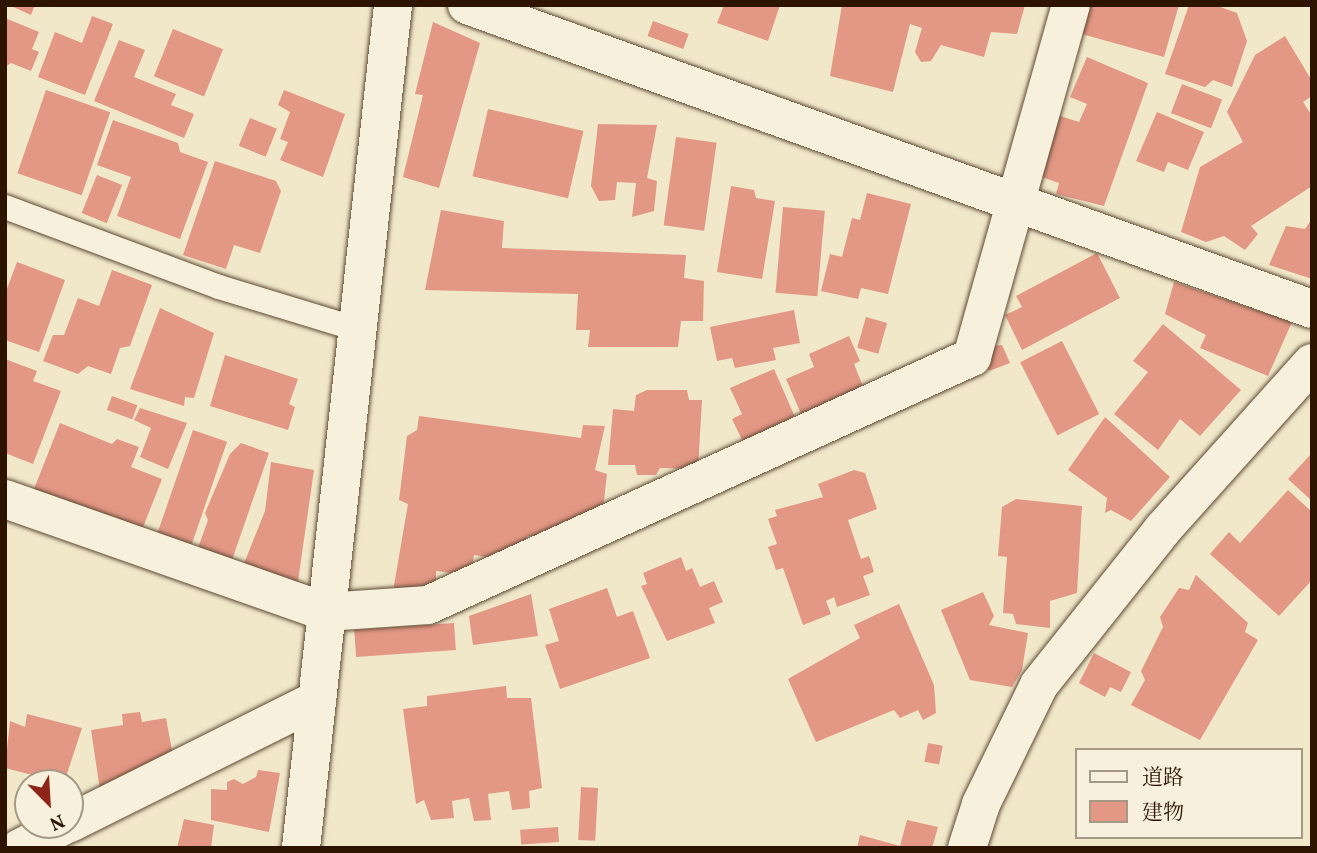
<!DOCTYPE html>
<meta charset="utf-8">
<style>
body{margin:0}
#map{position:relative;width:1317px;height:853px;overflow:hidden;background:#f1e8ca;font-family:Vollkorn,"Noto Serif JP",serif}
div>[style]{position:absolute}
.building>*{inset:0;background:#e39785;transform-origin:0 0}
.roads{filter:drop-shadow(0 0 2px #5d4932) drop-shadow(0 0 2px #5d4932)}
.service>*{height:24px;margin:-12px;padding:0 12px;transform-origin:12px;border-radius:12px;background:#f6f0dd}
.minor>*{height:38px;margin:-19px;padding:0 19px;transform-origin:19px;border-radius:19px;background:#f6f0dd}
.tertiary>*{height:38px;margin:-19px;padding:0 19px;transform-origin:19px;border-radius:19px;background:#f6f0dd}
span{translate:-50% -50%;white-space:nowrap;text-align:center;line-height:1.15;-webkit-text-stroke:6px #f6f0dd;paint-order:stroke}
.frame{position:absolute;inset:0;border:7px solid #2c1400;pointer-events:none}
.legend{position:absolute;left:1075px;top:748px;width:228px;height:91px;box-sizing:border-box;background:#f6f0dd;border:2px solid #a59885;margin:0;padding:9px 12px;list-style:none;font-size:21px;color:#2c1400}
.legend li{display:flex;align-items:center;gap:14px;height:35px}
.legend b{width:35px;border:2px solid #a59885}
.north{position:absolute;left:14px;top:769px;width:70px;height:70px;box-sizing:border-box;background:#f6f0dd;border:2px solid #a59885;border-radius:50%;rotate:156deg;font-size:19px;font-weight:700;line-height:28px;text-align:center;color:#2c1400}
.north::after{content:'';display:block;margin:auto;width:24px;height:32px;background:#8f2418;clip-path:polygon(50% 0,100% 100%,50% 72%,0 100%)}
</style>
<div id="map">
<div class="building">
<i style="clip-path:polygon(9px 5px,35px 5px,31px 15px)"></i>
<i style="clip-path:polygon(724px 5px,780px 5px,768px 41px,717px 23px)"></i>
<i style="clip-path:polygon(842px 5px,871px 6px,1025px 5px,1017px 34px,991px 32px,984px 57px,941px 45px,931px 61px,921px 62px,915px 52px,922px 28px,910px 24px,893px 92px,830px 76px)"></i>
<i style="clip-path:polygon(1090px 5px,1179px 5px,1164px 57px,1082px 34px)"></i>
<i style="clip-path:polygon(1189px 5px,1215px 5px,1237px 13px,1247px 41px,1232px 87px,1213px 80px,1205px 87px,1165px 74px)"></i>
<i style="clip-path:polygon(92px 16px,113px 24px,85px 95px,38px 77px,55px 32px,82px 43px)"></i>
<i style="clip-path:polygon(5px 18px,39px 32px,32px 49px,39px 52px,31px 71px,11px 63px,5px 67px)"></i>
<i style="left:653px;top:21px;width:38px;height:16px;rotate:20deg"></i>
<i style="clip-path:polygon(433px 22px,480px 43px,439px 188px,403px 177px,423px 95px,415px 94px)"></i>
<i style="left:173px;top:29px;width:54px;height:51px;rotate:22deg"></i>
<i style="clip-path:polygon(1285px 36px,1312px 81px,1312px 96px,1303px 102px,1312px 116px,1312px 186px,1251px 226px,1258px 234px,1245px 250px,1224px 236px,1206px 242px,1181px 232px,1200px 167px,1243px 142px,1227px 112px,1255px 55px)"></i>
<i style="clip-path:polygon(119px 40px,145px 50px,134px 77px,176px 94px,171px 105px,194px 114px,184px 138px,94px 101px)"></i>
<i style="clip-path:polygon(1087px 57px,1148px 83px,1104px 206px,1056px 194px,1059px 183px,1039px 176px,1057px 115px,1079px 122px,1087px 104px,1070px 97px)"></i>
<i style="left:1182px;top:84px;width:43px;height:31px;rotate:21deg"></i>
<i style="left:46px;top:90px;width:68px;height:88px;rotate:19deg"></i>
<i style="clip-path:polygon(284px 90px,345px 114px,323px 177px,280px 160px,288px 142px,280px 139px,290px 112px,278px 105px)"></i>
<i style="left:488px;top:109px;width:98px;height:69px;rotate:13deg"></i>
<i style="clip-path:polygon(1157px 112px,1204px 132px,1188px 170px,1168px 162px,1164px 172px,1136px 161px)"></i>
<i style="left:250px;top:118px;width:29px;height:30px;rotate:22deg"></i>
<i style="clip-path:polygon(113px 120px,178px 143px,180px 152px,208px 162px,180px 239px,117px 216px,131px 177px,97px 165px)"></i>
<i style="clip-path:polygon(598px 124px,657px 125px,647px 178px,657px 181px,654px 211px,632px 217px,636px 183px,617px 182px,615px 200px,599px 201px,591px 186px)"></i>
<i style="left:676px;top:137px;width:41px;height:89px;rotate:8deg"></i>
<i style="clip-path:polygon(215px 161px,276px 181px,281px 191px,260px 253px,234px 245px,226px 269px,183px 255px)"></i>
<i style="left:97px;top:175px;width:27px;height:41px;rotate:22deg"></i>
<i style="clip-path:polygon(731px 186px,754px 190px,756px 198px,775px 201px,762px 279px,717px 272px)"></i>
<i style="clip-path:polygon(867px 193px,911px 204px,888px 294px,861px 288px,858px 299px,821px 291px,830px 254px,842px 257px,852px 218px,860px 220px)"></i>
<i style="left:783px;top:207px;width:42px;height:86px;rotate:5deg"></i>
<i style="clip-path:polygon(441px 210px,504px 221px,502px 248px,686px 255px,684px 278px,704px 281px,703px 321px,681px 321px,678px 347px,588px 347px,590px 330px,576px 330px,578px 294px,425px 290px)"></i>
<i style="clip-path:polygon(1312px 219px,1312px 279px,1269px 265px,1286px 226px,1305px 229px)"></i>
<i style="clip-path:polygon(1097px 253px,1120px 298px,1022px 350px,1005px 315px,1022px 307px,1016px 296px)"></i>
<i style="clip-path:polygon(17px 262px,65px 280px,39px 352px,5px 340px,5px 294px)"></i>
<i style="clip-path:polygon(112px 270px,152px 285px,130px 346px,120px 348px,111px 374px,88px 366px,78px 374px,43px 361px,53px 335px,64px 335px,78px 298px,99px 306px)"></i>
<i style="clip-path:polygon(1174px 282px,1292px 322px,1268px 376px,1200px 348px,1206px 335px,1165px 314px)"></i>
<i style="clip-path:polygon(160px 308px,214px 333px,194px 398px,185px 397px,184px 406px,130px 389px)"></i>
<i style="clip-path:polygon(794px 310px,800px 343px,773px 348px,776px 360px,735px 368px,732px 358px,717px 361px,710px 327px)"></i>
<i style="left:866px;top:317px;width:22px;height:32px;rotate:16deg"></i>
<i style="clip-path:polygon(1163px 324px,1241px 390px,1200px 436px,1180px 419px,1158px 450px,1114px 414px,1148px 372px,1133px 361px)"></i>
<i style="clip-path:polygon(849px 336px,860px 361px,854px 364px,864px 389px,802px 416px,786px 379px,814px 367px,809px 354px)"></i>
<i style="left:1062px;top:341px;width:82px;height:47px;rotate:63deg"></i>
<i style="clip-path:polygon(1002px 345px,1010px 363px,989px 371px,983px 361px,992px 346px)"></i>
<i style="clip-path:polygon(225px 355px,298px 379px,289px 404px,295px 407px,288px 430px,210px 406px)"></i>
<i style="clip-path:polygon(5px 359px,37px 371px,33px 381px,61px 391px,33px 464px,5px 453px)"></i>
<i style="clip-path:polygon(774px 369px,798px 424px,745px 446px,732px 419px,742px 414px,730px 388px)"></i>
<i style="clip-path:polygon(647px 390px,687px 390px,689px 400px,702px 400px,698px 469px,660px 468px,656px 475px,637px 475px,635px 465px,608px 465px,613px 409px,634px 411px,636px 395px)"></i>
<i style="left:112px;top:396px;width:27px;height:15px;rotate:20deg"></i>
<i style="clip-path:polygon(140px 408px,187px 423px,168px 469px,140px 457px,151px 428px,134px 420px)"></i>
<i style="clip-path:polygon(419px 416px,581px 438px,583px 425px,605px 426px,595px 470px,607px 474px,602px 518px,558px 536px,528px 536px,510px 561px,474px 555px,471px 575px,436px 571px,436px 583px,392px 597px,408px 504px,399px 500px,407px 436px,417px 430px)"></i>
<i style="clip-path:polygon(1105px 417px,1170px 477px,1131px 521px,1111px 510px,1105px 513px,1107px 498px,1068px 470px)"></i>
<i style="clip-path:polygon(60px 423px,112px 444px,117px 439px,139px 447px,131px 467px,162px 479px,142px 530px,34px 489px)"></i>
<i style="left:193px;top:430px;width:36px;height:123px;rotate:19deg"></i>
<i style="clip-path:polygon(241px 443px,269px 453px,232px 560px,198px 548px,208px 520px,205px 513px,230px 454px)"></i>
<i style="clip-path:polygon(1312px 453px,1312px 501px,1288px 479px)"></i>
<i style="clip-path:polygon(271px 462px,314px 470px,297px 588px,241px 571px,265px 511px)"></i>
<i style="clip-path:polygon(854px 470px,865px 473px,877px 509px,848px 520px,861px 559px,869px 556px,874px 572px,863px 576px,870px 595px,837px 607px,834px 597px,826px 601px,831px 614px,803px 625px,783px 568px,776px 570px,768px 547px,777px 544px,768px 519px,777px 516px,775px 510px,823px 497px,818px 484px)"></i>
<i style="clip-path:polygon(1288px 490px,1312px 512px,1312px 580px,1279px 616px,1210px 554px,1229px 532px,1240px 543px)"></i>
<i style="clip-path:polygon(1016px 499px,1082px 506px,1077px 593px,1050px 601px,1050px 628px,1016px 624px,1013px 614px,1003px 613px,1007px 557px,998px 556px,1002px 507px)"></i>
<i style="clip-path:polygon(681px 557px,686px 571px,692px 568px,700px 587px,714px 581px,723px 602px,709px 608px,715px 623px,667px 641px,641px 586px,647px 584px,643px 573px)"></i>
<i style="clip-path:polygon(1196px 575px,1248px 623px,1245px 632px,1258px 640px,1200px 740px,1131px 705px,1145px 680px,1141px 671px,1163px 627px,1160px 617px,1179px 588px,1189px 590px)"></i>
<i style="clip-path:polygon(607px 588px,617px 617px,633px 611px,650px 658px,560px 689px,545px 645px,559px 641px,549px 609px)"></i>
<i style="clip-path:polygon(983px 592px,994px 616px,989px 625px,1028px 633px,1022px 670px,1012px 687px,970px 680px,941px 610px)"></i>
<i style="clip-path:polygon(531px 594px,538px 636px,473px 645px,469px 616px)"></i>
<i style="clip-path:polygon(899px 604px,934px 685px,936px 713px,923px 720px,918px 710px,900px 718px,894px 710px,816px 742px,788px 679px,860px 638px,854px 625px)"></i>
<i style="left:454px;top:623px;width:27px;height:100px;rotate:86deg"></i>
<i style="clip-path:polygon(1094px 653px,1131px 672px,1121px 692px,1110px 687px,1105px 697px,1079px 683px)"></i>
<i style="clip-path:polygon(506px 686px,507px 698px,531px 698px,542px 788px,529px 791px,530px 808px,512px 810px,509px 791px,488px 794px,491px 820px,474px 821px,469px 798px,452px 801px,454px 818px,431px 820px,424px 800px,416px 804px,403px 709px,427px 706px,427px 696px)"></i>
<i style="clip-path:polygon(140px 712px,142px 722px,166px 718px,174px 761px,100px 790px,91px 730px,123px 725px,122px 714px)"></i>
<i style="clip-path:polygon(27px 714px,82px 728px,64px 783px,5px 768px,10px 721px,25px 727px)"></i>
<i style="left:928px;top:743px;width:15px;height:19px;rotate:11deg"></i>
<i style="clip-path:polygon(258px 770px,280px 773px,269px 832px,211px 820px,211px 789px,227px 790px,227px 782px,234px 779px,243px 784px,256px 777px)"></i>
<i style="left:581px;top:787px;width:17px;height:53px;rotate:3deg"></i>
<i style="clip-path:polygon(184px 819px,214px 825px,211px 848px,177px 848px)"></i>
<i style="clip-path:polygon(907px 820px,938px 827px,932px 848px,857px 848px,860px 835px,900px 846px)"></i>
<i style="left:558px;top:827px;width:15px;height:38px;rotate:86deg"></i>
</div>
<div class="roads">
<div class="service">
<i style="left:5px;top:207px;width:228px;rotate:20.5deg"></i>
<i style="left:219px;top:287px;width:143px;rotate:17deg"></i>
</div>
<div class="minor">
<i style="left:467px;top:5px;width:898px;rotate:19.79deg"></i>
<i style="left:5px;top:499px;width:340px;rotate:19.4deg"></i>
<i style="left:326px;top:612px;width:102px;rotate:-3.9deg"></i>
<i style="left:428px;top:605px;width:598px;rotate:-24.51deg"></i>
<i style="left:972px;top:357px;width:366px;rotate:-74.3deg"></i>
<i style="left:70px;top:823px;width:276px;rotate:-26.5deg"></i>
<i style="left:20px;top:848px;width:51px;rotate:-27.1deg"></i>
<i style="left:967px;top:848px;width:46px;rotate:-72.3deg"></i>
<i style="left:981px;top:804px;width:132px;rotate:-64deg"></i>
<i style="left:1039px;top:685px;width:199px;rotate:-51.5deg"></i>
<i style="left:1163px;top:529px;width:223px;rotate:-48.1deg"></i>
</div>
<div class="tertiary">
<i style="left:301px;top:848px;width:848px;rotate:-83.77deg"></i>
</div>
</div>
<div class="frame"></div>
<ul class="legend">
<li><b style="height:9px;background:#f6f0dd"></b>道路</li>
<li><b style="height:19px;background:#e39785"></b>建物</li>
</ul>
<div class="north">N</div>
</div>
